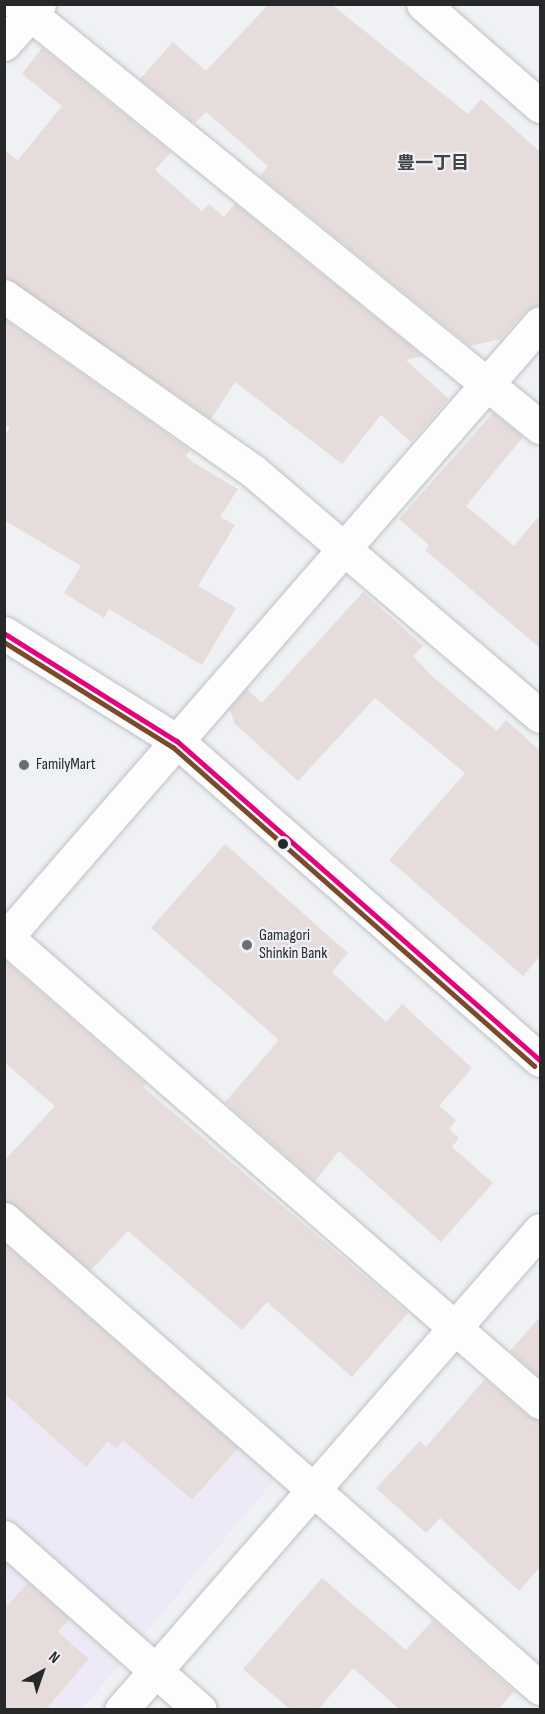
<!DOCTYPE html>
<meta charset="utf-8">
<style>
body{margin:0}
#map{position:relative;width:545px;height:1714px;overflow:hidden;background:#eff1f4;font-family:"Sofia Sans Condensed","Noto Sans JP",sans-serif}
div>[style]{position:absolute}
.industrial>*{inset:0;background:#ede9f6}
.building>*{inset:0;background:#e6dcdb}
.roads{filter:drop-shadow(0 0 2px #bec0c1) drop-shadow(0 0 2px #bec0c1)}
.minor>*{height:33px;margin:-16.5px;padding:0 16.5px;transform-origin:16.5px;border-radius:16.5px;background:#fdfdfd}
.bus-1>*{height:4.5px;margin:-2.25px;padding:0 2.25px;transform-origin:2.25px;border-radius:2.25px;background:#e5007d}
.bus-2>*{height:4.5px;margin:-2.25px;padding:0 2.25px;transform-origin:2.25px;border-radius:2.25px;background:#7a4b2a}
.dots>*{width:16px;height:16px;translate:-50% -50%;box-sizing:border-box;border:3px solid #eef1f5;border-radius:50%}
span{translate:-50% -50%;white-space:nowrap;text-align:center;line-height:1.15;-webkit-text-stroke:4.5px #eef1f5;paint-order:stroke}
.poi-label{font-size:16px;color:#27282a}
.left{translate:0 -50%;text-align:left}
.neighbourhood-label{font-size:18px;color:#404245;font-weight:700}
.frame{position:absolute;inset:0;border:6px solid #27282a;pointer-events:none}
.north{position:absolute;left:12px;top:1642px;width:60px;height:60px;-webkit-text-stroke:4px #eef1f5;paint-order:stroke;rotate:40deg;font-size:16px;font-weight:700;line-height:24px;text-align:center;color:#27282a}
.north::after{content:'';display:block;margin:auto;width:21px;height:27px;background:#27282a;clip-path:polygon(50% 0,100% 100%,50% 72%,0 100%)}
</style>
<div id="map">
<div class="industrial">
<i style="clip-path:polygon(4px 1233px,280px 1473px,82px 1709px,5px 1709px)"></i>
</div>
<div class="building">
<i style="clip-path:polygon(269px 4px,331px 4px,468px 114px,481px 99px,540px 152px,540px 305px,526px 311px,501px 339px,470px 346px,260px 176px,268px 166px,206px 112px,195px 123px,140px 79px,173px 42px,206px 71px)"></i>
<i style="clip-path:polygon(42px 48px,171px 152px,155px 170px,202px 211px,209px 204px,224px 217px,235px 204px,423px 356px,406px 360px,449px 399px,411px 442px,381px 415px,342px 464px,235px 382px,211px 419px,4px 277px,4px 150px,18px 160px,62px 106px,22px 74px)"></i>
<i style="clip-path:polygon(4px 319px,190px 450px,186px 456px,194px 463px,238px 489px,220px 517px,235px 525px,198px 586px,236px 608px,202px 665px,109px 609px,104px 618px,64px 593px,81px 566px,4px 520px,4px 437px,10px 428px,4px 423px)"></i>
<i style="clip-path:polygon(493px 413px,523px 437px,466px 506px,514px 546px,540px 515px,540px 648px,425px 550px,429px 545px,399px 519px)"></i>
<i style="clip-path:polygon(363px 592px,423px 646px,413px 656px,433px 677px,497px 731px,506px 720px,540px 751px,540px 956px,523px 976px,389px 860px,465px 773px,375px 698px,298px 781px,234px 723px,230px 709px,247px 689px,262px 703px)"></i>
<i style="clip-path:polygon(225px 844px,348px 953px,332px 972px,386px 1022px,402px 1004px,472px 1068px,439px 1106px,456px 1120px,449px 1129px,459px 1138px,452px 1147px,493px 1183px,441px 1242px,339px 1151px,315px 1181px,225px 1102px,279px 1040px,151px 928px)"></i>
<i style="clip-path:polygon(4px 960px,146px 1084px,143px 1087px,408px 1313px,352px 1377px,267px 1302px,242px 1330px,128px 1231px,91px 1270px,4px 1201px,4px 1161px,55px 1106px,4px 1062px)"></i>
<i style="clip-path:polygon(4px 1244px,238px 1448px,192px 1500px,123px 1440px,116px 1449px,108px 1441px,86px 1467px,4px 1393px)"></i>
<i style="clip-path:polygon(540px 1317px,540px 1378px,510px 1351px)"></i>
<i style="clip-path:polygon(485px 1379px,528px 1416px,540px 1420px,540px 1567px,519px 1591px,440px 1518px,426px 1533px,376px 1488px,420px 1441px,426px 1447px)"></i>
<i style="clip-path:polygon(322px 1578px,406px 1650px,433px 1620px,514px 1691px,498px 1710px,400px 1710px,353px 1668px,318px 1710px,291px 1710px,243px 1669px)"></i>
<i style="clip-path:polygon(28px 1583px,69px 1619px,58px 1632px,89px 1659px,45px 1710px,4px 1710px,4px 1609px)"></i>
</div>
<div class="roads">
<div class="minor">
<i style="left:18px;top:4px;width:672px;rotate:39.02deg"></i>
<i style="left:423px;top:4px;width:155px;rotate:41.1deg"></i>
<i style="left:4px;top:44px;width:53px;rotate:-48.8deg"></i>
<i style="left:4px;top:296px;width:304px;rotate:35.1deg"></i>
<i style="left:253px;top:471px;width:377px;rotate:40.5deg"></i>
<i style="left:4px;top:633px;width:204px;rotate:32deg"></i>
<i style="left:177px;top:741px;width:483px;rotate:41.3deg"></i>
<i style="left:4px;top:935px;width:711px;rotate:41.06deg"></i>
<i style="left:4px;top:940px;width:817px;rotate:-49.02deg"></i>
<i style="left:4px;top:1219px;width:712px;rotate:41.19deg"></i>
<i style="left:4px;top:1537px;width:261px;rotate:41.4deg"></i>
<i style="left:121px;top:1710px;width:637px;rotate:-48.88deg"></i>
</div>
</div>
<div class="bus-1">
<i style="left:4px;top:633px;width:204px;rotate:32deg"></i>
<i style="left:177px;top:741px;width:483px;rotate:41.3deg"></i>
</div>
<div class="bus-2">
<i style="left:4px;top:642px;width:199px;rotate:31.9deg"></i>
<i style="left:173px;top:747px;width:482px;rotate:41.4deg"></i>
</div>
<div class="dots">
<i style="left:24px;top:765px;background:#6d6e71"></i>
<i style="left:283px;top:844px;background:#27282a"></i>
<i style="left:247px;top:945px;background:#6d6e71"></i>
</div>
<div class="poi-label">
<span class="left" style="left:36px;top:765px">FamilyMart</span>
<span class="left" style="left:259px;top:945px">Gamagori<br>Shinkin Bank</span>
</div>
<div class="neighbourhood-label">
<span style="left:433px;top:164px">豊一丁目</span>
</div>
<div class="frame"></div>
<div class="north">N</div>
</div>
